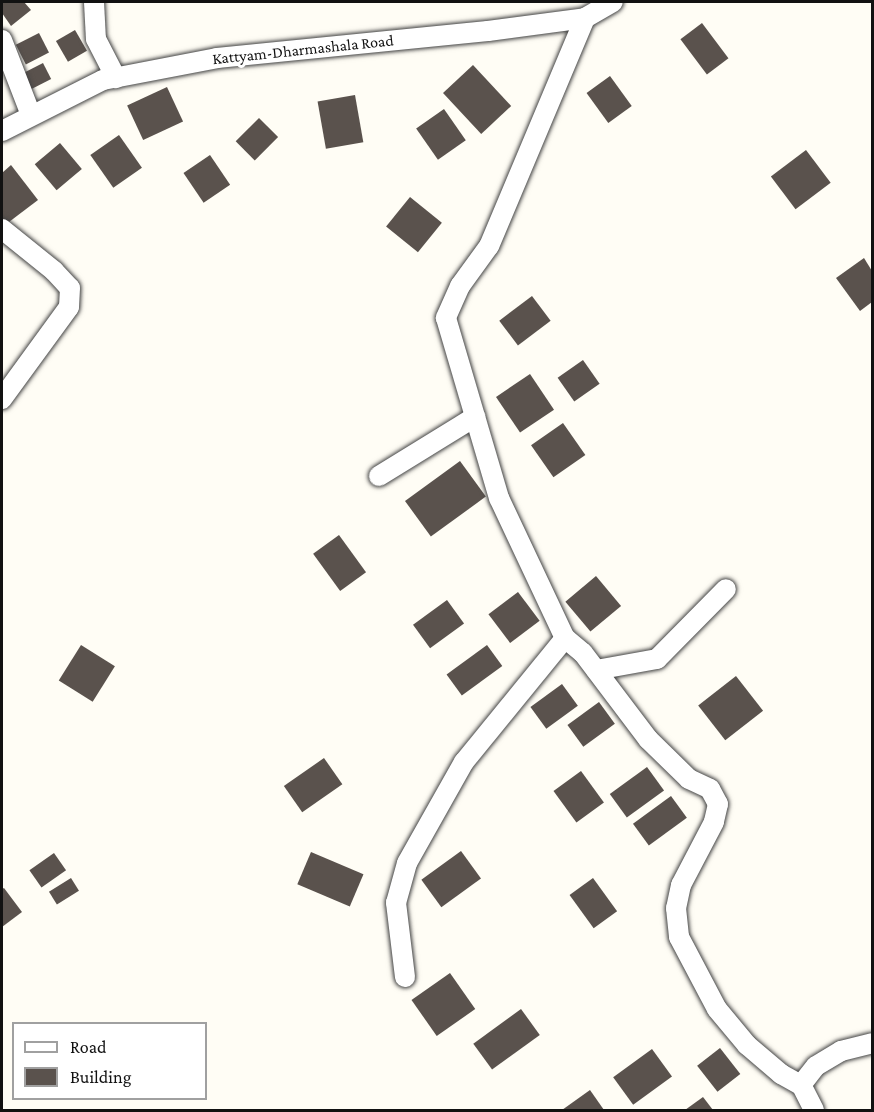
<!DOCTYPE html>
<style>
body{margin:0}
#map{position:relative;width:874px;height:1112px;overflow:hidden;background:#fffdf5;font-family:"Crimson Pro",serif}
div>[style]{position:absolute}
.building>*{inset:0;background:#5a524d;transform-origin:0 0}
.roads{filter:drop-shadow(0 0 2px #444) drop-shadow(0 0 2px #444)}
.street>*{height:20px;margin:-10px;padding:0 10px;transform-origin:10px;border-radius:10px;background:#fff}
span{translate:-50% -50%;white-space:nowrap;text-align:center;line-height:1.15;-webkit-text-stroke:6px #fff;paint-order:stroke}
.street-label{font-size:16px;color:#111}
.frame{position:absolute;inset:0;border:3px solid #111;pointer-events:none}
.legend{position:absolute;left:12px;top:1022px;width:195px;height:78px;box-sizing:border-box;background:#fff;border:2px solid #a0a0a0;margin:0;padding:8px 10px;list-style:none;font-size:18px;color:#111}
.legend li{display:flex;align-items:center;gap:12px;height:30px}
.legend b{width:30px;border:2px solid #a0a0a0}
</style>
<div id="map">
<div class="building">
<i style="clip-path:polygon(2px 2px,24px 2px,31px 10px,11px 26px,2px 13px)"></i>
<i style="left:702px;top:23px;width:44px;height:27px;rotate:53deg"></i>
<i style="left:75px;top:30px;width:24px;height:22px;rotate:60deg"></i>
<i style="left:39px;top:33px;width:22px;height:26px;rotate:63deg"></i>
<i style="left:43px;top:63px;width:18px;height:22px;rotate:63deg"></i>
<i style="left:473px;top:65px;width:56px;height:41px;rotate:47deg"></i>
<i style="left:610px;top:76px;width:37px;height:29px;rotate:54deg"></i>
<i style="left:167px;top:87px;width:38px;height:44px;rotate:65deg"></i>
<i style="left:355px;top:95px;width:48px;height:38px;rotate:80deg"></i>
<i style="left:444px;top:109px;width:38px;height:34px;rotate:55deg"></i>
<i style="left:259px;top:118px;width:27px;height:33px;rotate:45deg"></i>
<i style="left:119px;top:135px;width:40px;height:35px;rotate:55deg"></i>
<i style="left:60px;top:143px;width:34px;height:33px;rotate:50deg"></i>
<i style="left:806px;top:150px;width:41px;height:44px;rotate:53deg"></i>
<i style="left:210px;top:155px;width:36px;height:32px;rotate:56deg"></i>
<i style="clip-path:polygon(11px 165px,38px 200px,5px 225px,2px 221px,2px 173px)"></i>
<i style="left:410px;top:197px;width:41px;height:38px;rotate:39deg"></i>
<i style="clip-path:polygon(864px 258px,872px 271px,872px 302px,860px 311px,836px 278px)"></i>
<i style="left:532px;top:296px;width:31px;height:41px;rotate:53deg"></i>
<i style="left:583px;top:360px;width:29px;height:31px;rotate:55deg"></i>
<i style="left:530px;top:374px;width:43px;height:41px;rotate:56deg"></i>
<i style="left:563px;top:423px;width:39px;height:39px;rotate:55deg"></i>
<i style="left:460px;top:461px;width:44px;height:68px;rotate:54deg"></i>
<i style="left:339px;top:535px;width:46px;height:32px;rotate:54deg"></i>
<i style="left:596px;top:576px;width:39px;height:40px;rotate:50deg"></i>
<i style="left:518px;top:592px;width:36px;height:37px;rotate:53deg"></i>
<i style="left:447px;top:600px;width:29px;height:42px;rotate:54deg"></i>
<i style="left:81px;top:645px;width:40px;height:42px;rotate:32deg"></i>
<i style="left:487px;top:645px;width:26px;height:50px;rotate:54deg"></i>
<i style="left:736px;top:676px;width:44px;height:48px;rotate:52deg"></i>
<i style="left:562px;top:684px;width:27px;height:39px;rotate:54deg"></i>
<i style="left:599px;top:702px;width:27px;height:39px;rotate:54deg"></i>
<i style="left:324px;top:758px;width:32px;height:49px;rotate:55deg"></i>
<i style="left:647px;top:767px;width:29px;height:46px;rotate:54deg"></i>
<i style="left:581px;top:771px;width:39px;height:34px;rotate:54deg"></i>
<i style="left:671px;top:796px;width:27px;height:47px;rotate:54deg"></i>
<i style="left:461px;top:851px;width:34px;height:49px;rotate:54deg"></i>
<i style="left:311px;top:852px;width:57px;height:35px;rotate:23deg"></i>
<i style="left:54px;top:853px;width:21px;height:30px;rotate:55deg"></i>
<i style="left:71px;top:878px;width:15px;height:26px;rotate:58deg"></i>
<i style="left:593px;top:878px;width:41px;height:29px;rotate:54deg"></i>
<i style="clip-path:polygon(4px 888px,22px 912px,2px 927px,2px 889px)"></i>
<i style="left:450px;top:973px;width:44px;height:47px;rotate:55deg"></i>
<i style="left:521px;top:1009px;width:32px;height:59px;rotate:54deg"></i>
<i style="left:720px;top:1048px;width:33px;height:29px;rotate:52deg"></i>
<i style="left:652px;top:1049px;width:34px;height:48px;rotate:54deg"></i>
<i style="clip-path:polygon(590px 1090px,604px 1110px,562px 1110px)"></i>
<i style="clip-path:polygon(703px 1097px,713px 1110px,685px 1110px)"></i>
</div>
<div class="roads">
<div class="street">
<i style="left:94px;top:2px;width:37px;rotate:87deg"></i>
<i style="left:96px;top:39px;width:44px;rotate:62.9deg"></i>
<i style="left:585px;top:18px;width:247px;rotate:112.8deg"></i>
<i style="left:489px;top:246px;width:49px;rotate:125.9deg"></i>
<i style="left:460px;top:286px;width:35px;rotate:114deg"></i>
<i style="left:446px;top:318px;width:188px;rotate:73.6deg"></i>
<i style="left:499px;top:498px;width:155px;rotate:64.8deg"></i>
<i style="left:565px;top:638px;width:23px;rotate:40deg"></i>
<i style="left:583px;top:653px;width:108px;rotate:52.9deg"></i>
<i style="left:648px;top:739px;width:57px;rotate:44.3deg"></i>
<i style="left:689px;top:779px;width:23px;rotate:25deg"></i>
<i style="left:710px;top:789px;width:17px;rotate:62deg"></i>
<i style="left:718px;top:804px;width:18px;rotate:103deg"></i>
<i style="left:714px;top:822px;width:71px;rotate:117.6deg"></i>
<i style="left:681px;top:885px;width:24px;rotate:102deg"></i>
<i style="left:676px;top:908px;width:29px;rotate:84deg"></i>
<i style="left:679px;top:937px;width:81px;rotate:62.2deg"></i>
<i style="left:717px;top:1009px;width:47px;rotate:50.2deg"></i>
<i style="left:747px;top:1045px;width:45px;rotate:40.5deg"></i>
<i style="left:781px;top:1074px;width:23px;rotate:29deg"></i>
<i style="left:2px;top:40px;width:80px;rotate:68.9deg"></i>
<i style="left:2px;top:131px;width:113px;rotate:-26.8deg"></i>
<i style="left:103px;top:80px;width:116px;rotate:-10.9deg"></i>
<i style="left:217px;top:58px;width:272px;rotate:-5.7deg"></i>
<i style="left:488px;top:31px;width:98px;rotate:-7.6deg"></i>
<i style="left:585px;top:18px;width:32px;rotate:-30deg"></i>
<i style="left:2px;top:229px;width:67px;rotate:38.9deg"></i>
<i style="left:54px;top:271px;width:23px;rotate:47deg"></i>
<i style="left:70px;top:288px;width:19px;rotate:93deg"></i>
<i style="left:69px;top:307px;width:114px;rotate:126.1deg"></i>
<i style="left:379px;top:476px;width:113px;rotate:-31.6deg"></i>
<i style="left:596px;top:670px;width:62px;rotate:-10.2deg"></i>
<i style="left:657px;top:659px;width:98px;rotate:-45.4deg"></i>
<i style="left:405px;top:977px;width:75px;rotate:-96.9deg"></i>
<i style="left:396px;top:903px;width:41px;rotate:-74.6deg"></i>
<i style="left:407px;top:863px;width:116px;rotate:-60.6deg"></i>
<i style="left:464px;top:762px;width:160px;rotate:-50.8deg"></i>
<i style="left:814px;top:1110px;width:28px;rotate:-117deg"></i>
<i style="left:801px;top:1085px;width:24px;rotate:-52deg"></i>
<i style="left:816px;top:1066px;width:29px;rotate:-31deg"></i>
<i style="left:841px;top:1051px;width:32px;rotate:-14deg"></i>
</div>
</div>
<div class="street-label">
<span style="left:303px;top:50px;rotate:-6deg">Kattyam-Dharmashala Road</span>
</div>
<div class="frame"></div>
<ul class="legend">
<li><b style="height:8px;background:#fff"></b>Road</li>
<li><b style="height:16px;background:#5a524d"></b>Building</li>
</ul>
</div>
